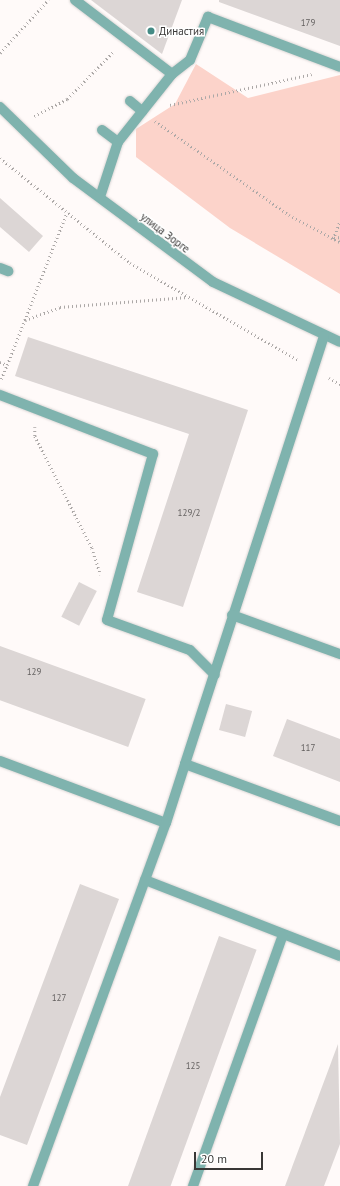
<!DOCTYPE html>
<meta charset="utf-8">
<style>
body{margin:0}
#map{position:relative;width:340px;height:1186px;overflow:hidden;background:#fffaf9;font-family:"PT Sans",sans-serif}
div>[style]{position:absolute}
.green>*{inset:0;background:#fcd3ca}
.building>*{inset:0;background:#dcd6d5;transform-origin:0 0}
.path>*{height:2.5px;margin-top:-1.25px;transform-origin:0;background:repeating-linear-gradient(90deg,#aca8a7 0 1px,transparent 0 4px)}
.roads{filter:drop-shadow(0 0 1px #dbd7d6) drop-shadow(0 0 1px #dbd7d6)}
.minor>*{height:10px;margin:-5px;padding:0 5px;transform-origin:5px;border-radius:5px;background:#7fb3ae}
.dots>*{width:11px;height:11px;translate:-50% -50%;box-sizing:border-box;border:2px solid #fff;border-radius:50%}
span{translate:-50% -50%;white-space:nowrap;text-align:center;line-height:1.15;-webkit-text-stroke:3px #fff;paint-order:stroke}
.number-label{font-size:9px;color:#625f5e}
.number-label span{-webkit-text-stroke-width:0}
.poi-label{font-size:11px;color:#393736}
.left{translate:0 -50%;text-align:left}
.street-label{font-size:11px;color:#393736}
.scale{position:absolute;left:194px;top:1152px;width:69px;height:18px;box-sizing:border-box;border:2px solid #393736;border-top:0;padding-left:5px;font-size:12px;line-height:14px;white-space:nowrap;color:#393736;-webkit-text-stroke:3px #fff;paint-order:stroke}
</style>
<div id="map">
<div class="green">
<i style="clip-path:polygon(196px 64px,248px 98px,340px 75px,340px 294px,230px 228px,136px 157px,136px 129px,175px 104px)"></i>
</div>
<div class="building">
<i style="clip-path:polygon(91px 0,182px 0,162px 54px)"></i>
<i style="clip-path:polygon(219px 0,340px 0,340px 46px,219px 2px)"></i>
<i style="clip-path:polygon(0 198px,43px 236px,29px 252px,0 227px)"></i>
<i style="clip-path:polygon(28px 337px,248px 410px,183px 607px,137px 592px,189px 434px,15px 376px)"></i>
<i style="left:79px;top:582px;width:20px;height:39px;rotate:27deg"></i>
<i style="left:0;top:646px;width:155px;height:51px;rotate:20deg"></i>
<i style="left:226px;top:704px;width:27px;height:27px;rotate:15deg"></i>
<i style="clip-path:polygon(287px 719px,340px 739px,340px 782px,273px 756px)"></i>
<i style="clip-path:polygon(80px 884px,119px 899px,27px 1145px,0 1135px,0 1097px)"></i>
<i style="left:219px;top:936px;width:40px;height:266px;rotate:20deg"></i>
<i style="clip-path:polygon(338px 1044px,340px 1144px,324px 1186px,285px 1186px)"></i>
</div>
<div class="path">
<i style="left:0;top:53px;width:72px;rotate:-47.8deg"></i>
<i style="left:170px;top:105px;width:145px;rotate:-12.3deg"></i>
<i style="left:34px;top:116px;width:37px;rotate:-27deg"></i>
<i style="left:67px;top:99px;width:67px;rotate:-45.6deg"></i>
<i style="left:155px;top:121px;width:164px;rotate:35deg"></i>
<i style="left:289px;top:215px;width:58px;rotate:27.9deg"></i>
<i style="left:0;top:158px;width:167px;rotate:38.9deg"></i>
<i style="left:130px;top:263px;width:194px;rotate:30deg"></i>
<i style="left:334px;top:238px;width:6px;rotate:-9deg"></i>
<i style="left:333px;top:239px;width:19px;rotate:-69deg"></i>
<i style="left:25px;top:320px;width:37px;rotate:-20deg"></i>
<i style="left:60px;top:307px;width:128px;rotate:-4.5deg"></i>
<i style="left:0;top:362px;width:8px;rotate:23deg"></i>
<i style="left:7px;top:365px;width:164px;rotate:-68.6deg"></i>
<i style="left:329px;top:378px;width:13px;rotate:29deg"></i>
<i style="left:1px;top:379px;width:15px;rotate:-67deg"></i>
<i style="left:35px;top:427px;width:9px;rotate:90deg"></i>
<i style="left:35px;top:436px;width:126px;rotate:63deg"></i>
<i style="left:92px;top:548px;width:28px;rotate:72deg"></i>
</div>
<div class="roads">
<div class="minor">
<i style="left:75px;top:0;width:122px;rotate:37.3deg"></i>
<i style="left:130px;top:101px;width:16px;rotate:40deg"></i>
<i style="left:0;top:107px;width:102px;rotate:44.2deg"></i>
<i style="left:73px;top:178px;width:174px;rotate:36.6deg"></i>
<i style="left:213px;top:282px;width:140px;rotate:25.3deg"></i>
<i style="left:102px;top:130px;width:20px;rotate:37deg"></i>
<i style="left:100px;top:197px;width:58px;rotate:-71.9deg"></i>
<i style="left:118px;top:142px;width:87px;rotate:-51.5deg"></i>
<i style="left:172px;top:74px;width:23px;rotate:-38deg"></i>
<i style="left:190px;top:60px;width:47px;rotate:-67.3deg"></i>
<i style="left:208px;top:17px;width:141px;rotate:20.7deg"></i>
<i style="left:0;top:268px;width:9px;rotate:21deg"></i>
<i style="left:324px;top:336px;width:450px;rotate:108deg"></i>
<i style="left:185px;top:764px;width:165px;rotate:20.2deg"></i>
<i style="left:0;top:395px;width:164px;rotate:21.1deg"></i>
<i style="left:153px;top:454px;width:172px;rotate:105.5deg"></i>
<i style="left:107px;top:620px;width:88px;rotate:19.9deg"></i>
<i style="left:190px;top:650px;width:35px;rotate:45deg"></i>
<i style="left:232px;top:615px;width:115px;rotate:19.9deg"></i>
<i style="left:0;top:761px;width:177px;rotate:20.5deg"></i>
<i style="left:166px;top:823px;width:62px;rotate:-72.1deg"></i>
<i style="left:145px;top:880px;width:209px;rotate:21.3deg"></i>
<i style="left:33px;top:1186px;width:387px;rotate:-69.9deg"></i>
<i style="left:193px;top:1186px;width:267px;rotate:-70.3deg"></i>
</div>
</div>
<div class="dots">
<i style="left:151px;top:31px;background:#448b85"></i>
</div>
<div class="number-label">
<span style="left:308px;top:23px">179</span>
<span style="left:189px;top:513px">129/2</span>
<span style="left:34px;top:672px">129</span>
<span style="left:308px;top:748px">117</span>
<span style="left:59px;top:998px">127</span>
<span style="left:193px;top:1066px">125</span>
</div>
<div class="poi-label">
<span class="left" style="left:159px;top:31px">Династия</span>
</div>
<div class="street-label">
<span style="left:165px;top:233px;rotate:37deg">улица Зорге</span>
</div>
<div class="scale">20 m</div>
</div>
